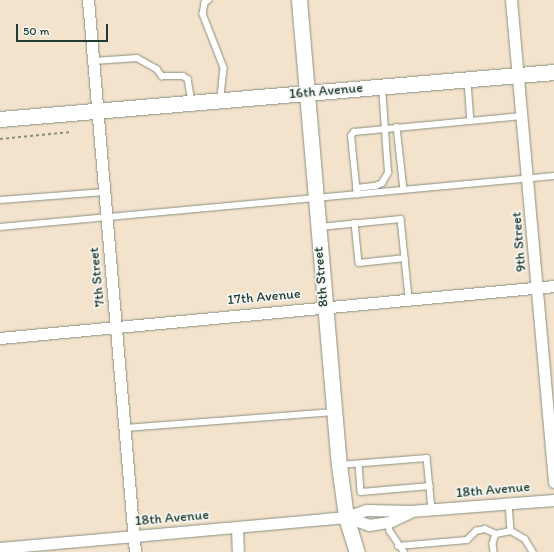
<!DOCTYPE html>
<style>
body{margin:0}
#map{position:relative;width:554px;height:552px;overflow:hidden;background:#f4e3cc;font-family:Itim,sans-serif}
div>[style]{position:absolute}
.path>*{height:2px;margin-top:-1px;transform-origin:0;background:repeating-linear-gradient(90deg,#8a9080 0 3px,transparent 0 6px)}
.roads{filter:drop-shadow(0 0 1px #8a9080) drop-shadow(0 0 1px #8a9080)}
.lane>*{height:5.5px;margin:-2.75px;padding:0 2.75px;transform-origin:2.75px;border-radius:2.75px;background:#fff}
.street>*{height:11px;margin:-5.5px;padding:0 5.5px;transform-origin:5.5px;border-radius:5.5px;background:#fff}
.secondary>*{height:15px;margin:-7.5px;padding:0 7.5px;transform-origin:7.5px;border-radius:7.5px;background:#fff}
span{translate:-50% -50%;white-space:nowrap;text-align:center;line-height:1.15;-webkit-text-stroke:3.5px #f6f6f2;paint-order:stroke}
.street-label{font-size:14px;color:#1f3d34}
.scale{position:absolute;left:16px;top:24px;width:92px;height:18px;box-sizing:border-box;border:2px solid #1f3d34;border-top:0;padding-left:5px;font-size:12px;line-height:14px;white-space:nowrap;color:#1f3d34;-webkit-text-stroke:3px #f6f6f2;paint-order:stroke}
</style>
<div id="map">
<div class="path">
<i style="left:0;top:139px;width:71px;rotate:-5.6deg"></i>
</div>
<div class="roads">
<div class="lane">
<i style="left:209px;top:0;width:5px;rotate:143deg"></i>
<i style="left:205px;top:3px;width:11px;rotate:100deg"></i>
<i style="left:203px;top:14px;width:58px;rotate:68.7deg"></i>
<i style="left:224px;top:68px;width:31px;rotate:96deg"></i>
<i style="left:94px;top:61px;width:43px;rotate:-4deg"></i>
<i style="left:137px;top:58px;width:23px;rotate:29deg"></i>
<i style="left:157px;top:69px;width:9px;rotate:54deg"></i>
<i style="left:162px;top:76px;width:21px"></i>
<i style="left:183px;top:76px;width:6px;rotate:31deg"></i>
<i style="left:188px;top:79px;width:23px;rotate:80deg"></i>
<i style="left:468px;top:81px;width:39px;rotate:86deg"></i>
<i style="left:397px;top:127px;width:63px;rotate:83.7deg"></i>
<i style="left:356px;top:188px;width:20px;rotate:-6deg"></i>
<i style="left:376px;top:186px;width:7px;rotate:-27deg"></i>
<i style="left:382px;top:183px;width:12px;rotate:-59deg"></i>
<i style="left:388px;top:173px;width:85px;rotate:-94deg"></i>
<i style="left:357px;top:195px;width:59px;rotate:-95.8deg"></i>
<i style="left:351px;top:136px;width:5px;rotate:-53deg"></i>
<i style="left:354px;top:132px;width:169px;rotate:-5.4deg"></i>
<i style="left:0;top:200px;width:105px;rotate:-4.4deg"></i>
<i style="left:355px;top:223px;width:40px;rotate:84.3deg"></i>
<i style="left:359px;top:263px;width:46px;rotate:-6.2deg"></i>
<i style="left:0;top:227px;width:556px;rotate:-5.26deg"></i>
<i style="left:320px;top:227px;width:81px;rotate:-5.6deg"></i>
<i style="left:401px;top:219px;width:79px;rotate:84.2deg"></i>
<i style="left:125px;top:428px;width:210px;rotate:-4.4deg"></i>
<i style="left:359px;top:464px;width:28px;rotate:86deg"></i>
<i style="left:361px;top:492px;width:69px;rotate:-5deg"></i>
<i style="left:339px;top:465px;width:88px;rotate:-4.5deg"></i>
<i style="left:427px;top:458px;width:51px;rotate:84.4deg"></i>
<i style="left:509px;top:503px;width:28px;rotate:86deg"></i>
<i style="left:511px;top:531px;width:16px;rotate:30deg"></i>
<i style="left:525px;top:539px;width:15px;rotate:58deg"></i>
<i style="left:389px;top:522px;width:9px;rotate:84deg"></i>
<i style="left:390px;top:531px;width:25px;rotate:56deg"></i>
<i style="left:496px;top:534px;width:15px;rotate:-11deg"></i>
<i style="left:398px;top:546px;width:69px;rotate:-5deg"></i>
<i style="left:467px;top:540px;width:13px;rotate:-45deg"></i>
<i style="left:476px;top:531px;width:9px;rotate:-13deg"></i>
<i style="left:485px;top:529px;width:12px;rotate:24deg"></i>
<i style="left:496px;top:534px;width:10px;rotate:107deg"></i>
<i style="left:493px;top:544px;width:8px;rotate:83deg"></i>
</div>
<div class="street">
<i style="left:88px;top:0;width:554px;rotate:85.13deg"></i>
<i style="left:511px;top:0;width:484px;rotate:84.9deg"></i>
<i style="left:0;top:338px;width:556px;rotate:-5.36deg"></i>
<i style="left:346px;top:517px;width:24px;rotate:19deg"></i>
<i style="left:369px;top:525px;width:20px;rotate:-9deg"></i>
<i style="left:389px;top:522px;width:23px;rotate:-25deg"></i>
<i style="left:237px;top:528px;width:24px;rotate:88deg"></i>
<i style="left:0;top:548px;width:325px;rotate:-5.1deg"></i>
<i style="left:324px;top:519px;width:22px;rotate:-5deg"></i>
<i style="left:346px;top:517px;width:21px;rotate:-19deg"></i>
<i style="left:366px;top:510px;width:44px;rotate:1.3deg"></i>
<i style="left:410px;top:511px;width:144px;rotate:-4.4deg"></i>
</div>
<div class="secondary">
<i style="left:299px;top:0;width:467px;rotate:85.1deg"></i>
<i style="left:339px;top:465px;width:52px;rotate:82.3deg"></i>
<i style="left:346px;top:517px;width:37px;rotate:73deg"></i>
<i style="left:0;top:119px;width:556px;rotate:-4.85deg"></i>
</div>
</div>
<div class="street-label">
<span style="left:326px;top:91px;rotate:-5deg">16th Avenue</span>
<span style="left:519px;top:242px;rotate:-95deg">9th Street</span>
<span style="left:97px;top:277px;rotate:-96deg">7th Street</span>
<span style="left:321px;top:277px;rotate:-95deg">8th Street</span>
<span style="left:264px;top:297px;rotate:-5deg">17th Avenue</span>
<span style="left:493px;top:490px;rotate:-5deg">18th Avenue</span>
<span style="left:172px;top:518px;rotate:-5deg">18th Avenue</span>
</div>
<div class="scale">50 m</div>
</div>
